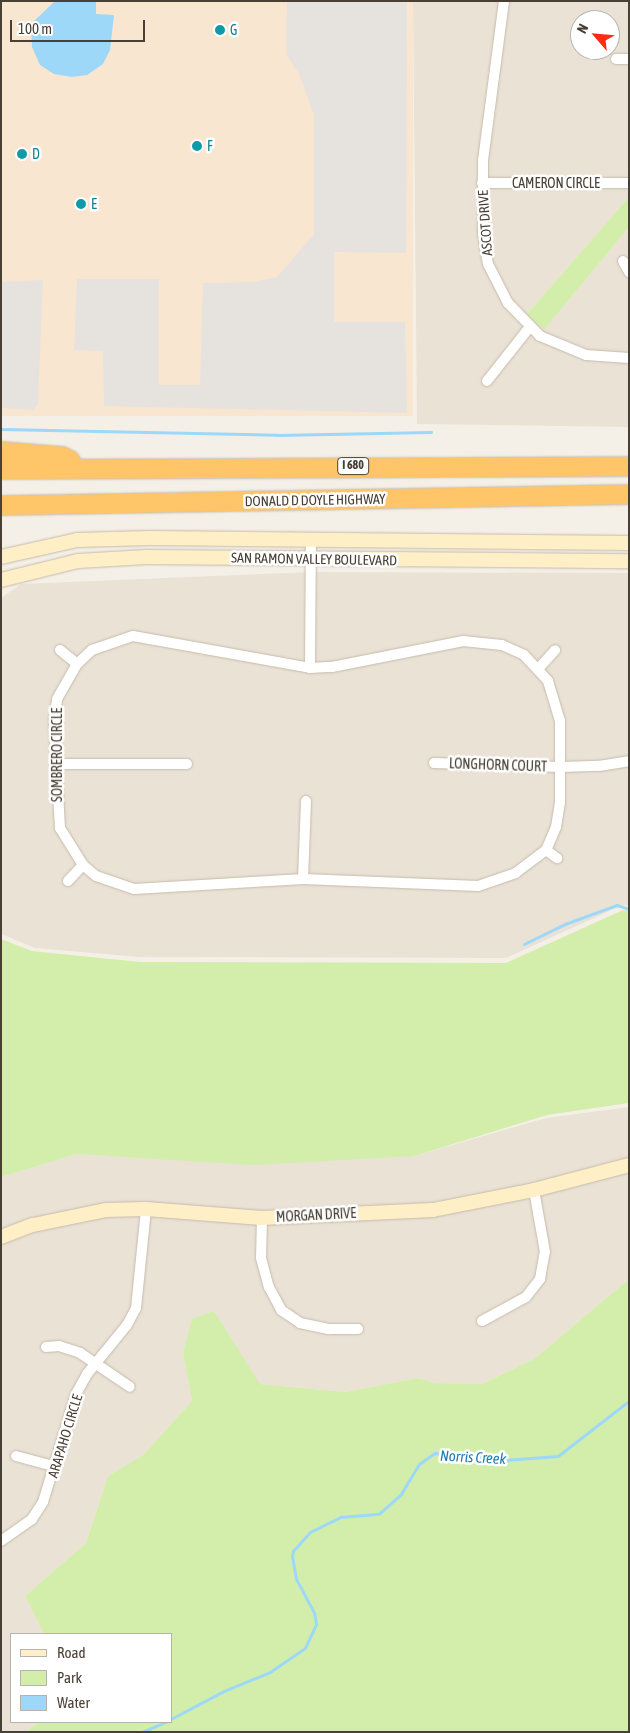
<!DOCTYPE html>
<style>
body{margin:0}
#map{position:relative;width:630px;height:1733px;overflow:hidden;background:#f5f0e7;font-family:"Asap Condensed",sans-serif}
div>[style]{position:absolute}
.residential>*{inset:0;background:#eae2d5}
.commercial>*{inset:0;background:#f9e6d0;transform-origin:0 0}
.green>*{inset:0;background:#d3eeab}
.parking>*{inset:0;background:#e6e3df}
.water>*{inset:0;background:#9dd8f9}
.stream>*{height:2.5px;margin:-1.25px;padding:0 1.25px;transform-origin:1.25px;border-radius:1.25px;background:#9dd8f9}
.roads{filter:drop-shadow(0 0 1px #c5bbab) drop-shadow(0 0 1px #c5bbab)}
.street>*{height:10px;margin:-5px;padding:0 5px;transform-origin:5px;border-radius:5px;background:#fff}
.secondary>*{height:14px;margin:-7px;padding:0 7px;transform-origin:7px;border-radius:7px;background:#ffefc7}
.highway>*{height:19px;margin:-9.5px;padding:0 9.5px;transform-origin:9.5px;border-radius:9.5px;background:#ffc568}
.dots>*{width:14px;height:14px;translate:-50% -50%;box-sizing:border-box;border:2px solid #fff;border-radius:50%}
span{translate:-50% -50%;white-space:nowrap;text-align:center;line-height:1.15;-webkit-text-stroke:5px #fff;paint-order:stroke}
.shield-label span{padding:1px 4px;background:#fff;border:1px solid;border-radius:4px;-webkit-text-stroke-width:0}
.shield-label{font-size:12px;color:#494035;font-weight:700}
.culture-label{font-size:14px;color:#0d838f}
.left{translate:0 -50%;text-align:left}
.street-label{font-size:14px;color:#494035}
.water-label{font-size:15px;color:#1f7ab0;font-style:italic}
.frame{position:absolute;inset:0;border:2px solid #494035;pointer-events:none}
.legend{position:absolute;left:10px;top:1633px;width:162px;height:90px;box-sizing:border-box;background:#fff;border:1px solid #b6b3ae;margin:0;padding:6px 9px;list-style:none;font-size:15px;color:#494035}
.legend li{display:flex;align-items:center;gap:10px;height:25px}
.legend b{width:25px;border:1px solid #b6b3ae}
.north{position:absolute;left:570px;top:10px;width:50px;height:50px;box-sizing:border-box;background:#fff;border:1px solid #b6b3ae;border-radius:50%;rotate:297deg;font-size:14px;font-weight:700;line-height:20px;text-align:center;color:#494035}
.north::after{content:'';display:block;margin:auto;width:18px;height:22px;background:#ff2c14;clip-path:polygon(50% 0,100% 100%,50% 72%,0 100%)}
.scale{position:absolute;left:10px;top:20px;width:135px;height:22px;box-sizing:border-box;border:2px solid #494035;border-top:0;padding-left:6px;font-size:15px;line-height:18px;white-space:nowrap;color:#494035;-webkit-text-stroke:4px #fff;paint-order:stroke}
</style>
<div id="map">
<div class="residential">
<i style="clip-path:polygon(evenodd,413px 1px,629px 1px,629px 197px,527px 314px,544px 330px,629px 227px,629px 427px,417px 424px,413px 1px,580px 20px,610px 20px,610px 50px,580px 50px,580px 20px)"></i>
<i style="clip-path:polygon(311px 572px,629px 573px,629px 906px,623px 905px,506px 958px,139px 957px,35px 948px,1px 934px,1px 598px,21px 584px)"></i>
<i style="clip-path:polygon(629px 1107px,629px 1279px,534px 1359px,482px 1384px,435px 1383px,418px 1378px,345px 1392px,259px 1384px,214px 1312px,183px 1353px,192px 1401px,143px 1455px,108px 1476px,86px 1543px,25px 1596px,44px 1634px,11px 1634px,11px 1722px,39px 1722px,25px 1732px,1px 1732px,1px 1177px,77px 1154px,148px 1158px,414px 1156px,546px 1118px)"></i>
</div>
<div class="commercial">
<i style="left:1px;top:1px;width:412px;height:415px"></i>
</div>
<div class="green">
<i style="clip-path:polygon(629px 197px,629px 227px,544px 330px,527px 314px)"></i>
<i style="clip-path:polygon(623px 910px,629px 911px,629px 1103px,547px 1115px,414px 1156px,253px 1165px,77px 1154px,1px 1177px,1px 939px,32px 951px,140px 962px,506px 963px)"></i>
<i style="clip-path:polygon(629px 1279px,629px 1732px,25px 1732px,39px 1722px,171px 1722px,171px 1634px,44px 1634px,25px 1596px,86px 1543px,108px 1476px,143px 1455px,192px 1401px,183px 1353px,192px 1319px,214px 1311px,260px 1384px,345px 1392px,418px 1378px,435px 1383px,482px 1384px,534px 1359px)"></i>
</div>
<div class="parking">
<i style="clip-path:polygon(287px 1px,407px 1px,406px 253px,334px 252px,334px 322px,405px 322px,407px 413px,104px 406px,103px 351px,74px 350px,77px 279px,159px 279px,159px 385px,200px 385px,203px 283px,253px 282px,277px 277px,314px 234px,314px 115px,299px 74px,286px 54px)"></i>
<i style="clip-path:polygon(43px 280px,38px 405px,33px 410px,1px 408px,1px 282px)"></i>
</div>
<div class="water">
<i style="clip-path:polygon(55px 1px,96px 1px,96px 14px,114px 15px,110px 50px,103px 64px,87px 75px,72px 77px,54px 74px,40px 65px,32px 47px,31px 24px)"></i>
</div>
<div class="stream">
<i style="left:1px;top:429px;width:276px;rotate:1.2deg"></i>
<i style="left:277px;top:435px;width:154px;rotate:-1.1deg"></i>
<i style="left:524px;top:944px;width:46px;rotate:-26deg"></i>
<i style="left:565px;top:924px;width:55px;rotate:-20.1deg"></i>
<i style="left:617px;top:905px;width:13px;rotate:18deg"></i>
<i style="left:171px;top:1719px;width:58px;rotate:-27.9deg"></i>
<i style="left:222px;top:1692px;width:52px;rotate:-22.6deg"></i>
<i style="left:270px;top:1672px;width:42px;rotate:-34.4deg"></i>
<i style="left:305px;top:1648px;width:26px;rotate:-65deg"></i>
<i style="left:316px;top:1624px;width:11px;rotate:-100deg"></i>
<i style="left:314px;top:1613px;width:38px;rotate:-118deg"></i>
<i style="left:296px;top:1579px;width:22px;rotate:-100deg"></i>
<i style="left:292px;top:1557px;width:6px;rotate:-81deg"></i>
<i style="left:293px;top:1551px;width:25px;rotate:-48deg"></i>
<i style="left:310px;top:1532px;width:34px;rotate:-26deg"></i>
<i style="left:341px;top:1517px;width:38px;rotate:-5deg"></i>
<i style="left:379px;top:1514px;width:30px;rotate:-42deg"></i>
<i style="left:401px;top:1494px;width:35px;rotate:-59deg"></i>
<i style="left:419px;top:1464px;width:19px;rotate:-35deg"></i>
<i style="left:435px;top:1453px;width:70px;rotate:5.7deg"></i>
<i style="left:505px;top:1460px;width:53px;rotate:-4.3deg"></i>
<i style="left:558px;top:1456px;width:90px;rotate:-37.8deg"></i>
<i style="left:142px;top:1732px;width:26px;rotate:-23deg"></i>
</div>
<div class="roads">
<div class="street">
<i style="left:504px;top:1px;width:160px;rotate:97.5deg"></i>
<i style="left:483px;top:160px;width:73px;rotate:90deg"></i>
<i style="left:483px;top:233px;width:31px;rotate:81deg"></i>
<i style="left:488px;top:264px;width:44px;rotate:62.9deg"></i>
<i style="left:508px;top:303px;width:46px;rotate:45.9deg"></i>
<i style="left:540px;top:336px;width:50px;rotate:22.4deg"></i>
<i style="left:586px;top:355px;width:43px;rotate:4deg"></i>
<i style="left:616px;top:59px;width:13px"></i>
<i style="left:482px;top:183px;width:147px"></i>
<i style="left:623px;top:261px;width:13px;rotate:61deg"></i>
<i style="left:487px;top:381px;width:68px;rotate:-51.6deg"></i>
<i style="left:133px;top:636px;width:180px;rotate:10.2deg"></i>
<i style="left:310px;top:668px;width:22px;rotate:-3deg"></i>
<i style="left:332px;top:667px;width:134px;rotate:-11.2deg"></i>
<i style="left:463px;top:641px;width:39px;rotate:6deg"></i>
<i style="left:502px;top:645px;width:24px;rotate:24deg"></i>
<i style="left:524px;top:655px;width:35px;rotate:47deg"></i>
<i style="left:548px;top:681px;width:42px;rotate:73.3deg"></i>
<i style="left:560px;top:721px;width:81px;rotate:90deg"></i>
<i style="left:560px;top:802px;width:25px;rotate:99deg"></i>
<i style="left:556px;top:827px;width:25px;rotate:113deg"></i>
<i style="left:546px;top:850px;width:38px;rotate:143deg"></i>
<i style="left:516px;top:873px;width:40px;rotate:161.1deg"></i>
<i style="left:478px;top:886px;width:175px;rotate:-177.7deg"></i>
<i style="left:303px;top:879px;width:169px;rotate:176.6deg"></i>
<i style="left:134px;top:889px;width:40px;rotate:-161.1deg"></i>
<i style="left:96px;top:876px;width:17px;rotate:-140deg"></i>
<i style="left:83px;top:865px;width:44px;rotate:-121.9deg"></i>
<i style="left:60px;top:828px;width:109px;rotate:-93.2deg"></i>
<i style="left:54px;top:719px;width:20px;rotate:-81deg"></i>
<i style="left:57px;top:699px;width:40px;rotate:-60.3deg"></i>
<i style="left:77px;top:664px;width:21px;rotate:-43deg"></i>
<i style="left:92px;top:650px;width:43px;rotate:-18.9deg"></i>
<i style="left:60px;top:650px;width:22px;rotate:39deg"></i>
<i style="left:310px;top:668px;width:129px;rotate:-89.6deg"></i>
<i style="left:539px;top:668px;width:24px;rotate:-48deg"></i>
<i style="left:434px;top:763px;width:127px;rotate:1.8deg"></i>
<i style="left:561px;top:767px;width:38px;rotate:-2deg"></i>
<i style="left:599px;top:766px;width:30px;rotate:-9deg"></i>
<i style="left:55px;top:764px;width:132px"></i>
<i style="left:546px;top:850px;width:14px;rotate:36deg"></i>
<i style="left:303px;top:879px;width:78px;rotate:-87.8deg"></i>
<i style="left:68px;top:881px;width:22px;rotate:-47deg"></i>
<i style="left:262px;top:1218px;width:40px;rotate:91.4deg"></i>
<i style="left:261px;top:1258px;width:30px;rotate:75deg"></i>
<i style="left:269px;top:1287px;width:26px;rotate:62deg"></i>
<i style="left:281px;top:1310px;width:23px;rotate:34deg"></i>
<i style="left:300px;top:1323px;width:30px;rotate:12deg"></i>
<i style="left:329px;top:1329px;width:29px"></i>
<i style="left:482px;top:1321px;width:50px;rotate:-28.6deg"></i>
<i style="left:526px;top:1297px;width:23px;rotate:-52deg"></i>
<i style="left:540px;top:1279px;width:27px;rotate:-80deg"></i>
<i style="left:545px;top:1252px;width:63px;rotate:-100.1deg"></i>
<i style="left:46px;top:1347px;width:13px;rotate:-4deg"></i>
<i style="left:59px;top:1346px;width:22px;rotate:18deg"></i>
<i style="left:80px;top:1353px;width:60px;rotate:34.2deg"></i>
<i style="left:16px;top:1456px;width:38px;rotate:15deg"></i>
<i style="left:1px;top:1541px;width:38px;rotate:-35deg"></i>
<i style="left:32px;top:1519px;width:20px;rotate:-57deg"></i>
<i style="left:43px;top:1502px;width:113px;rotate:-73deg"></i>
<i style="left:76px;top:1394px;width:23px;rotate:-61deg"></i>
<i style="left:87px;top:1374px;width:63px;rotate:-50.8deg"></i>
<i style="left:127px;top:1325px;width:19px;rotate:-62deg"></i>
<i style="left:136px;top:1308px;width:100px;rotate:-84.2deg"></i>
</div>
<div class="secondary">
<i style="left:1px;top:557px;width:78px;rotate:-12.6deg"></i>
<i style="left:77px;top:540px;width:73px;rotate:-1.6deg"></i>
<i style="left:150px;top:538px;width:479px;rotate:0.6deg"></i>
<i style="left:1px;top:580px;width:79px;rotate:-13.9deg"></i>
<i style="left:78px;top:561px;width:68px;rotate:-3.4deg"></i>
<i style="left:146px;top:557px;width:483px;rotate:0.5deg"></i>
<i style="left:1px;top:1237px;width:34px;rotate:-21deg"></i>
<i style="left:33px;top:1225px;width:75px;rotate:-11.6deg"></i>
<i style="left:106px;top:1210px;width:40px;rotate:-1.4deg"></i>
<i style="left:146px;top:1209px;width:116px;rotate:4.4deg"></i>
<i style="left:262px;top:1218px;width:171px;rotate:-2.7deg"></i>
<i style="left:433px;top:1210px;width:103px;rotate:-11.2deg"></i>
<i style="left:534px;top:1190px;width:98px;rotate:-14.7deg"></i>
</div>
<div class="highway">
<i style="left:1px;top:451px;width:61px;rotate:4.7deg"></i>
<i style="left:62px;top:456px;width:9px;rotate:27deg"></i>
<i style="left:1px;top:469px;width:628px;rotate:-0.27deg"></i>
<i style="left:1px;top:505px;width:628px;rotate:-1deg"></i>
</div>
</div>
<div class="dots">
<i style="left:220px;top:30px;background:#0f9aa8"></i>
<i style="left:197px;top:146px;background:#0f9aa8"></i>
<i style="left:22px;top:154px;background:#0f9aa8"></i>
<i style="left:81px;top:204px;background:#0f9aa8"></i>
</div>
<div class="shield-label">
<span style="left:353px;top:466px">I 680</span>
</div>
<div class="culture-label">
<span class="left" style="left:230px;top:30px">G</span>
<span class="left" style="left:207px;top:146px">F</span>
<span class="left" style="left:32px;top:154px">D</span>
<span class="left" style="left:91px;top:204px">E</span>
</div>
<div class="street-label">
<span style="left:556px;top:183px">CAMERON CIRCLE</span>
<span style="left:485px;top:223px;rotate:-94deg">ASCOT DRIVE</span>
<span style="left:315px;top:500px;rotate:-1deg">DONALD D DOYLE HIGHWAY</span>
<span style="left:314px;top:559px;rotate:1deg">SAN RAMON VALLEY BOULEVARD</span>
<span style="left:57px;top:755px;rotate:-90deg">SOMBRERO CIRCLE</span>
<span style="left:498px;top:765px;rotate:2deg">LONGHORN COURT</span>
<span style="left:316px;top:1215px;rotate:-3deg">MORGAN DRIVE</span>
<span style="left:65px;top:1436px;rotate:-73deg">ARAPAHO CIRCLE</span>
</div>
<div class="water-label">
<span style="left:473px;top:1457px;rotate:3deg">Norris Creek</span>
</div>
<div class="frame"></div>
<ul class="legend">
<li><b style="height:6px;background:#ffefc7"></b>Road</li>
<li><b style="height:14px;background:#d3eeab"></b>Park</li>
<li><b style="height:14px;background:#9dd8f9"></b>Water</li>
</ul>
<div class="north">N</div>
<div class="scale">100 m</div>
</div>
